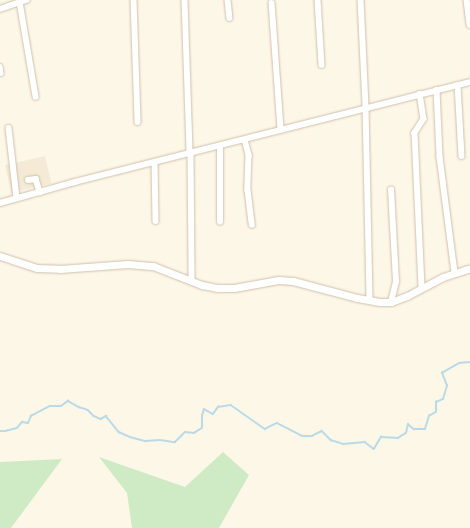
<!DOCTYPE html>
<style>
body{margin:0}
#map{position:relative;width:470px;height:528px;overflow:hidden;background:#fdf7e7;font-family:"Fira Sans",sans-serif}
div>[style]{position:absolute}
.residential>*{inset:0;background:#f5ead5;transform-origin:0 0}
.green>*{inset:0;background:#cfebc5}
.stream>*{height:1.5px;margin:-0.75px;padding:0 0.75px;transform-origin:0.75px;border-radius:0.75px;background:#bbdae7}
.roads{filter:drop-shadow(0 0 1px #cfc0ad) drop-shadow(0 0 1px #cfc0ad)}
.street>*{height:5.5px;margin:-2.75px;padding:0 2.75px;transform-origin:2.75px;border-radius:2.75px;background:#fff}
.secondary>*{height:7px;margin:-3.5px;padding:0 3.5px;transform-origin:3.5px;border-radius:3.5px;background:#fff}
span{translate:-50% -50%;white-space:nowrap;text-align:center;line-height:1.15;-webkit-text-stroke:4px #fffbee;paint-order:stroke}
</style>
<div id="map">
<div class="residential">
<i style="left:45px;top:156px;width:28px;height:41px;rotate:77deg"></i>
</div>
<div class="green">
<i style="clip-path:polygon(223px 452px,249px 475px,219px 528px,132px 528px,127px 493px,99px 457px,185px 487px)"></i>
<i style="clip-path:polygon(62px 459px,11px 528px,0 528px,0 462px)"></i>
</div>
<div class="stream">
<i style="left:0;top:431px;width:5px"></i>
<i style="left:5px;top:431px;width:12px;rotate:-14deg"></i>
<i style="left:17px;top:428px;width:8px;rotate:-50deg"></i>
<i style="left:22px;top:422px;width:6px;rotate:9deg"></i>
<i style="left:28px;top:423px;width:8px;rotate:-67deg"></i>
<i style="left:31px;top:416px;width:21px;rotate:-28deg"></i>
<i style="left:50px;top:406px;width:11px"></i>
<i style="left:61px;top:406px;width:9px;rotate:-36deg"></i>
<i style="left:68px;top:401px;width:13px;rotate:29deg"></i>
<i style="left:79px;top:407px;width:9px;rotate:18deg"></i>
<i style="left:88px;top:410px;width:8px;rotate:45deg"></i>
<i style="left:94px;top:416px;width:8px;rotate:23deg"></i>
<i style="left:101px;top:419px;width:6px;rotate:-31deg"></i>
<i style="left:106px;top:416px;width:21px;rotate:51deg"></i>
<i style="left:119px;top:432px;width:12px;rotate:24deg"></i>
<i style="left:130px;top:437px;width:16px;rotate:15deg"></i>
<i style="left:145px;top:441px;width:15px;rotate:-4deg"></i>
<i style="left:160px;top:440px;width:15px;rotate:8deg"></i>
<i style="left:175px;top:442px;width:14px;rotate:-45deg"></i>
<i style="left:185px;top:432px;width:9px;rotate:6deg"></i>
<i style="left:194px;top:433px;width:9px;rotate:-32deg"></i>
<i style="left:202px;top:428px;width:12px;rotate:-90deg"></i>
<i style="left:202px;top:416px;width:7px;rotate:-74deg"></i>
<i style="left:204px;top:409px;width:10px;rotate:29deg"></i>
<i style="left:213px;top:414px;width:9px;rotate:-54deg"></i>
<i style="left:218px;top:407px;width:13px;rotate:-9deg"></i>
<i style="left:231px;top:405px;width:42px;rotate:35.2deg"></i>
<i style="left:265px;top:429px;width:13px;rotate:-27deg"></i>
<i style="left:277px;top:423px;width:28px;rotate:27deg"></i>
<i style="left:302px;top:436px;width:10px"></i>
<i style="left:312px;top:436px;width:11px;rotate:-27deg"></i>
<i style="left:322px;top:431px;width:13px;rotate:45deg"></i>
<i style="left:331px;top:440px;width:13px;rotate:18deg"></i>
<i style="left:343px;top:444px;width:22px;rotate:-5deg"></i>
<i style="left:365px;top:442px;width:11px;rotate:38deg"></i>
<i style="left:374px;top:449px;width:14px;rotate:-60deg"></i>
<i style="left:381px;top:437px;width:17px;rotate:3deg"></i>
<i style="left:398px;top:438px;width:9px;rotate:-32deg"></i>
<i style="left:406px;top:433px;width:9px;rotate:-77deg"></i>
<i style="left:408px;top:424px;width:8px;rotate:40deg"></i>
<i style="left:414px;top:429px;width:11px"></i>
<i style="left:425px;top:429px;width:14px;rotate:-73deg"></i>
<i style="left:429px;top:416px;width:8px;rotate:-30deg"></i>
<i style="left:436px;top:412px;width:10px;rotate:-90deg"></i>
<i style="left:436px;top:402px;width:8px;rotate:-23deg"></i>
<i style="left:443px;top:399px;width:14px;rotate:-73deg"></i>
<i style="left:447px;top:386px;width:14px;rotate:-111deg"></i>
<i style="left:442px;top:373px;width:20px;rotate:-30deg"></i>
<i style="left:459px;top:363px;width:11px;rotate:-5deg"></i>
</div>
<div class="roads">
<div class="street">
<i style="left:134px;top:0;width:122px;rotate:88.1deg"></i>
<i style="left:185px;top:0;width:154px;rotate:88.1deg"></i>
<i style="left:228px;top:0;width:18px;rotate:84deg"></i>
<i style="left:318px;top:0;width:65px;rotate:86.5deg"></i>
<i style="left:361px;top:0;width:107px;rotate:87.3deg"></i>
<i style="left:366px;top:107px;width:194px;rotate:88.8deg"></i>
<i style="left:467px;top:0;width:25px;rotate:83deg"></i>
<i style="left:20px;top:2px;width:96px;rotate:80.4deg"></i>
<i style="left:272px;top:3px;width:127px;rotate:85.9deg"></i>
<i style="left:0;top:9px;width:28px;rotate:-19deg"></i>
<i style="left:0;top:67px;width:6px;rotate:81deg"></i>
<i style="left:458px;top:85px;width:71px;rotate:86.8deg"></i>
<i style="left:437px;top:90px;width:67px;rotate:87.4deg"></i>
<i style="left:440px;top:157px;width:117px;rotate:82.6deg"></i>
<i style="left:420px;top:94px;width:25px;rotate:81deg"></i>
<i style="left:424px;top:119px;width:17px;rotate:123deg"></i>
<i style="left:415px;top:133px;width:155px;rotate:87.4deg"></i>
<i style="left:9px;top:128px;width:70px;rotate:83.5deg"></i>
<i style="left:245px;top:140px;width:16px;rotate:75deg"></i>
<i style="left:249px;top:155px;width:35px;rotate:92deg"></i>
<i style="left:248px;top:190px;width:35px;rotate:83deg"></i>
<i style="left:191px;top:154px;width:126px;rotate:89.5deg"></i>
<i style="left:155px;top:163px;width:58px;rotate:89deg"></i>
<i style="left:28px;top:180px;width:8px;rotate:-7deg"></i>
<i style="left:36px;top:179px;width:14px;rotate:73deg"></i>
<i style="left:0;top:203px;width:78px;rotate:-15.6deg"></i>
<i style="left:75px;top:182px;width:407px;rotate:-14.2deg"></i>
<i style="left:220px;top:222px;width:75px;rotate:-90deg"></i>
<i style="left:391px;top:302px;width:21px;rotate:-76deg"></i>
<i style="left:396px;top:282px;width:92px;rotate:-93.1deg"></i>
</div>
<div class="secondary">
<i style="left:0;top:256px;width:39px;rotate:18deg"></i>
<i style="left:37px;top:268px;width:23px;rotate:2deg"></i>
<i style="left:60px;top:269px;width:68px;rotate:-4.2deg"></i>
<i style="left:128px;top:264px;width:25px;rotate:5deg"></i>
<i style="left:153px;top:266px;width:53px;rotate:21.2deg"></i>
<i style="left:202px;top:285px;width:15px;rotate:11deg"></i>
<i style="left:217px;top:288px;width:17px"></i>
<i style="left:234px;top:288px;width:45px;rotate:-10.3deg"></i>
<i style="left:278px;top:280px;width:15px;rotate:4deg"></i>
<i style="left:293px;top:281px;width:66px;rotate:14.9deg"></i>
<i style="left:357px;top:298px;width:23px;rotate:10deg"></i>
<i style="left:380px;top:302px;width:11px"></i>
<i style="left:391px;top:302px;width:17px;rotate:-21deg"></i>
<i style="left:407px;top:296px;width:41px;rotate:-27.8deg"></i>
<i style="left:443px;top:277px;width:28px;rotate:-18deg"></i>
</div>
</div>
</div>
